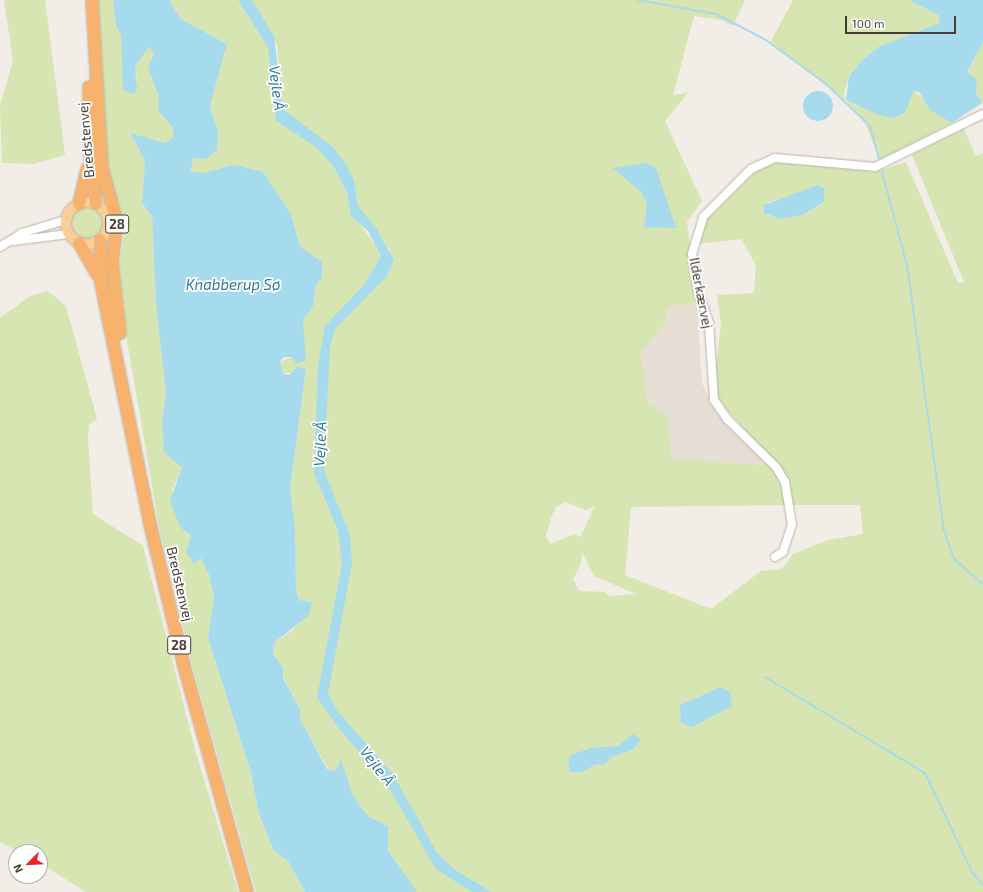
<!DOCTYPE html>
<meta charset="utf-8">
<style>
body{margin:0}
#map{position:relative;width:983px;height:892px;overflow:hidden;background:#f2ede7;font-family:"Exo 2",sans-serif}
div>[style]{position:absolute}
.residential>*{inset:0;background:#e6ded5}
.green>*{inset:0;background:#d6e5b1}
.round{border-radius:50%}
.water>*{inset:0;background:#a6dbed}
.stream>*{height:2px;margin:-1px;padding:0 1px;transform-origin:1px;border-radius:1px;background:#a6dbed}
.roads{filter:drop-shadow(0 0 1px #bdb3aa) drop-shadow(0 0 1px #bdb3aa)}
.minor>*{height:8px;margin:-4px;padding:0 4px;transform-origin:4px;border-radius:4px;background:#fff}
.major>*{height:10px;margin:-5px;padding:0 5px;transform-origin:5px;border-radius:5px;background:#f9ce99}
.major>.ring{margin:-5px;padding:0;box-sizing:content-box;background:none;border:10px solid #f9ce99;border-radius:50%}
.highway>*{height:12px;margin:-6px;padding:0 6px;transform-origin:6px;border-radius:6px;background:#f7b36e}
span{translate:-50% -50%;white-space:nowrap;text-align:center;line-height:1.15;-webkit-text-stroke:3.5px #fff;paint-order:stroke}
.shield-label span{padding:1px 3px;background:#fff;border:1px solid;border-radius:3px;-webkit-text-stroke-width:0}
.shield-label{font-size:13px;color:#453d36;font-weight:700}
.street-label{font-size:14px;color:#453d36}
.water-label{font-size:15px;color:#307a95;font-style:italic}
.north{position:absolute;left:8px;top:844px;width:40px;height:40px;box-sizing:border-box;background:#fff;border:1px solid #b5b1af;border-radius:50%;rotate:246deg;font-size:11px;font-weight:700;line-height:16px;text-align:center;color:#453d36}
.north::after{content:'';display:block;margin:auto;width:14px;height:18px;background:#ef2123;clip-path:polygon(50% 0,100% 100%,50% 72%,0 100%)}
.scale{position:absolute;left:845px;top:16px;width:111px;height:18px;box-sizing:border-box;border:2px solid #453d36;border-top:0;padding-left:5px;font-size:12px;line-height:14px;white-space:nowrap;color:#453d36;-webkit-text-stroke:3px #fff;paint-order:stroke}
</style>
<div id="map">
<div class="residential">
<i style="clip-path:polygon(697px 303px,702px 383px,716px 412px,768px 465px,671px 459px,668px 416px,647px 402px,641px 352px,666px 323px,666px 307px)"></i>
</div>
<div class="green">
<i style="clip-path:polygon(4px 0,45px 0,65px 155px,33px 164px,2px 163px,0 105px,13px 61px)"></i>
<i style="clip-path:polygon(97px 0,113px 0,116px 26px,121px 36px,124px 90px,137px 81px,135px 66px,149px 47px,154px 53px,148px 69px,159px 97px,159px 110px,173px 128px,173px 138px,165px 143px,130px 134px,145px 161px,142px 203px,152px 216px,156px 305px,166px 394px,162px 419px,173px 457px,182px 467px,172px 491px,186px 533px,191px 536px,209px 575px,214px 596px,208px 638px,251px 773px,259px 814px,274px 851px,288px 861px,305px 892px,256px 892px,194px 672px,159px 526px,125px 329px,120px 266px,125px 225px,109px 179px)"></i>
<i style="clip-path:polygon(evenodd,169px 0,238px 0,268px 48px,276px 121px,317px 148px,335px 167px,358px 221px,382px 256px,390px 251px,358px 206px,354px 180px,321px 139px,283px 109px,277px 45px,252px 0,745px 0,733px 26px,722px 20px,694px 16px,673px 95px,688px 93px,665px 121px,702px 201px,687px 222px,697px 303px,666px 307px,666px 323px,641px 352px,647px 402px,668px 416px,671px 459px,768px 465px,783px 482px,789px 505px,631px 507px,625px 575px,711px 609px,761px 571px,782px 569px,793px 554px,828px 540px,863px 534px,860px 505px,793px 505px,786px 477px,719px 400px,714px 385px,721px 324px,717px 295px,754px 293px,756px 265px,741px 239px,698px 244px,709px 215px,753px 174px,775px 161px,875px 172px,906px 162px,958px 283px,964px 282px,912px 155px,964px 129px,976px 156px,983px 153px,983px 892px,417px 892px,408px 885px,388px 851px,388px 826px,369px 817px,353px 796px,341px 760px,336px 771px,328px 769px,300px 719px,300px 709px,283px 677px,283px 667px,273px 654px,274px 643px,293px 630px,312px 602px,299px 600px,296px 589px,295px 527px,290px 489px,306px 370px,283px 374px,280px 362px,292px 357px,302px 334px,303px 319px,313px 307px,316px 285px,322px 278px,322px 262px,300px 246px,291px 214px,239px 166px,203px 173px,190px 171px,194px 158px,218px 132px,210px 106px,227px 44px,181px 19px,169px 0,822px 185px,821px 205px,803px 215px,780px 219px,762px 210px,767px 203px,822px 185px,169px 0,565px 502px,586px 510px,595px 506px,580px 537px,575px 534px,550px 544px,546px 536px,552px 515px,556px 507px,565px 502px,169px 0,582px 552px,594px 576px,636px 594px,609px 596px,604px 592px,579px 591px,573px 579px,581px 564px,582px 552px)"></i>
<i style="clip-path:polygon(793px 0,909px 0,938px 15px,940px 23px,931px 29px,878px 47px,862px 61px,849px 76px,844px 93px,846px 100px,857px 106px,909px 103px,914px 91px,952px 123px,880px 160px,866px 125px,846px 100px,770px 43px)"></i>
<i style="clip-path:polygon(983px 42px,983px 101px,982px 103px,976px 93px,977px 80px,967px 73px)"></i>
<i class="round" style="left:71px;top:207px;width:32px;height:32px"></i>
<i style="clip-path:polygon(48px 291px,66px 306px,97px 419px,89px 425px,88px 439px,93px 514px,143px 546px,196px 753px,238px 892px,86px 892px,40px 863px,40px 852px,19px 852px,0 842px,0 318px,30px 296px)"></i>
</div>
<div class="water">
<i style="clip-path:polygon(113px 0,169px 0,181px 19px,227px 44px,210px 106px,218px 132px,217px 150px,206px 159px,194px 158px,190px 171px,203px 173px,234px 165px,263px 172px,291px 214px,300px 246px,322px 262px,322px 278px,316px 285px,313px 307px,303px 319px,306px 361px,296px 363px,292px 357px,284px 357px,280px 362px,283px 374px,289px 375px,297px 367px,306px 369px,290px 489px,295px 527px,296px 589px,299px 600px,312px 602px,309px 615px,274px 643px,273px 654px,283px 667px,283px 678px,300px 709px,300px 719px,327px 769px,336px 771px,341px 759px,353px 796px,369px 817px,388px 826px,388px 851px,417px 892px,305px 892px,288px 861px,274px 851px,259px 814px,251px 773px,208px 638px,214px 596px,209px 575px,201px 558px,194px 563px,186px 552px,191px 536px,180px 527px,170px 501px,182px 467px,164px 453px,162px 419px,166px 394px,156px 305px,152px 216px,142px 203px,145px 161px,130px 133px,165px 143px,173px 138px,173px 128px,158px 110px,159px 97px,148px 69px,154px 53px,149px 47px,135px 66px,137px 90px,134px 94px,123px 90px,121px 36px,116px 26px)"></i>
<i style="clip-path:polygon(238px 0,252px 0,274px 36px,283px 109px,334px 148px,345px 163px,354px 180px,358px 206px,377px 230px,394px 260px,387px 276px,335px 329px,330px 346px,324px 470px,350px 536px,352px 563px,328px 694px,338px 712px,393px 774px,437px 853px,454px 869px,491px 892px,472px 892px,436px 869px,385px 781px,339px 729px,317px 697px,342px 564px,338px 530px,314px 473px,318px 365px,325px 326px,364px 285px,381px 256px,368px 231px,351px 216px,347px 193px,334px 167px,317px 148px,276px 121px,268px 48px)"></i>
<i style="clip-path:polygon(909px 0,983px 0,983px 42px,967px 72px,977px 80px,976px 93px,982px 103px,952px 123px,930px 110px,919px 92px,914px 91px,905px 112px,894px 118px,879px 115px,846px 100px,849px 76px,862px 61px,878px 47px,940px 23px,938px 15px)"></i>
<i class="round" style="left:803px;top:91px;width:30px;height:30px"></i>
<i style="clip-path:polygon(647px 163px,656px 168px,676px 228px,644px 227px,647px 204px,642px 193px,613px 168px)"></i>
<i style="clip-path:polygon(818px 185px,824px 188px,824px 202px,803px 215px,780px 219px,763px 212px,764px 205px)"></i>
<i style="clip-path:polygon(721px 687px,730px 692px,732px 706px,692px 727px,681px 723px,680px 705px)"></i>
<i style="clip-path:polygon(632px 734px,641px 739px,633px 750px,611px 757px,604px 765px,596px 764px,582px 772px,570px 772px,568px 760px,571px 755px,591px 748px,618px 746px)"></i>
</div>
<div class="stream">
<i style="left:638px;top:0;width:79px;rotate:10.2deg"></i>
<i style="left:716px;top:14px;width:56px;rotate:27.5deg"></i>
<i style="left:766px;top:40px;width:74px;rotate:36.3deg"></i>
<i style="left:826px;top:84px;width:61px;rotate:43.7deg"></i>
<i style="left:870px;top:126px;width:34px;rotate:75deg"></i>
<i style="left:882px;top:172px;width:96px;rotate:75deg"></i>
<i style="left:907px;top:265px;width:268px;rotate:82.1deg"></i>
<i style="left:944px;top:530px;width:31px;rotate:71deg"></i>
<i style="left:954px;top:559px;width:38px;rotate:41deg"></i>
<i style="left:765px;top:677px;width:187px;rotate:31deg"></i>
<i style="left:925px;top:773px;width:110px;rotate:64.6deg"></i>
<i style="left:972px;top:872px;width:17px;rotate:50deg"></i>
</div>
<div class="roads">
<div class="minor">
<i style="left:13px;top:241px;width:56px;rotate:-7.1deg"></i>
<i style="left:0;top:247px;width:26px;rotate:-32deg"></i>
<i style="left:22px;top:233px;width:46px;rotate:-16.5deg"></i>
<i style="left:775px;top:557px;width:9px;rotate:-32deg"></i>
<i style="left:783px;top:552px;width:28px;rotate:-72deg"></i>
<i style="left:792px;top:525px;width:44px;rotate:-99.2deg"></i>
<i style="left:785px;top:482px;width:17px;rotate:-121deg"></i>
<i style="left:776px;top:467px;width:69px;rotate:-135.6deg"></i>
<i style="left:727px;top:419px;width:23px;rotate:-124deg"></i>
<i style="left:714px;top:400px;width:77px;rotate:-93.7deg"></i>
<i style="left:709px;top:323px;width:34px;rotate:-109deg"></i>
<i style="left:698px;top:291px;width:37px;rotate:-99deg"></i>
<i style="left:692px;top:254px;width:39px;rotate:-73deg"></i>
<i style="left:703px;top:217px;width:68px;rotate:-45deg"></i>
<i style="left:751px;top:169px;width:26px;rotate:-25deg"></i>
<i style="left:775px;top:158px;width:100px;rotate:5.1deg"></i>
<i style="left:875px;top:167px;width:120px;rotate:-26.1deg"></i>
</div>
<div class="major">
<i class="ring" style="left:66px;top:202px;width:32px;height:32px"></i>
</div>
<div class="highway">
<i style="left:92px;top:0;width:168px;rotate:86.6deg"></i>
<i style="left:102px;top:168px;width:57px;rotate:74.7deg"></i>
<i style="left:117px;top:223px;width:38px;rotate:97deg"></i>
<i style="left:112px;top:261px;width:73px;rotate:83.7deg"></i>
<i style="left:89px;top:87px;width:65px;rotate:89.1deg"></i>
<i style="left:90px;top:152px;width:52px;rotate:83.4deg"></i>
<i style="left:79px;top:204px;width:36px;rotate:-77deg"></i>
<i style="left:100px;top:240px;width:43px;rotate:88.7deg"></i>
<i style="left:101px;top:283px;width:246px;rotate:78.5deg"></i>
<i style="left:150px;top:524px;width:146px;rotate:76.5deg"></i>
<i style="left:184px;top:666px;width:235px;rotate:74.4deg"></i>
<i style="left:79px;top:243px;width:36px;rotate:60deg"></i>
</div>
</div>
<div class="shield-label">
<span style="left:117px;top:224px">28</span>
<span style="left:179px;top:645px">28</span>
</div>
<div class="street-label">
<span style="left:86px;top:140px;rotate:-95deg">Bredstenvej</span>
<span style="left:701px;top:293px;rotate:79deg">Ilderkærvej</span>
<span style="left:180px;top:584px;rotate:77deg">Bredstenvej</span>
</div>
<div class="water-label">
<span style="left:277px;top:88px;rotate:83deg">Vejle Å</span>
<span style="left:233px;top:285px">Knabberup Sø</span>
<span style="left:320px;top:444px;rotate:-87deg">Vejle Å</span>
<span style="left:377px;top:766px;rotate:52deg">Vejle Å</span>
</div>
<div class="north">N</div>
<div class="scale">100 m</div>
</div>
